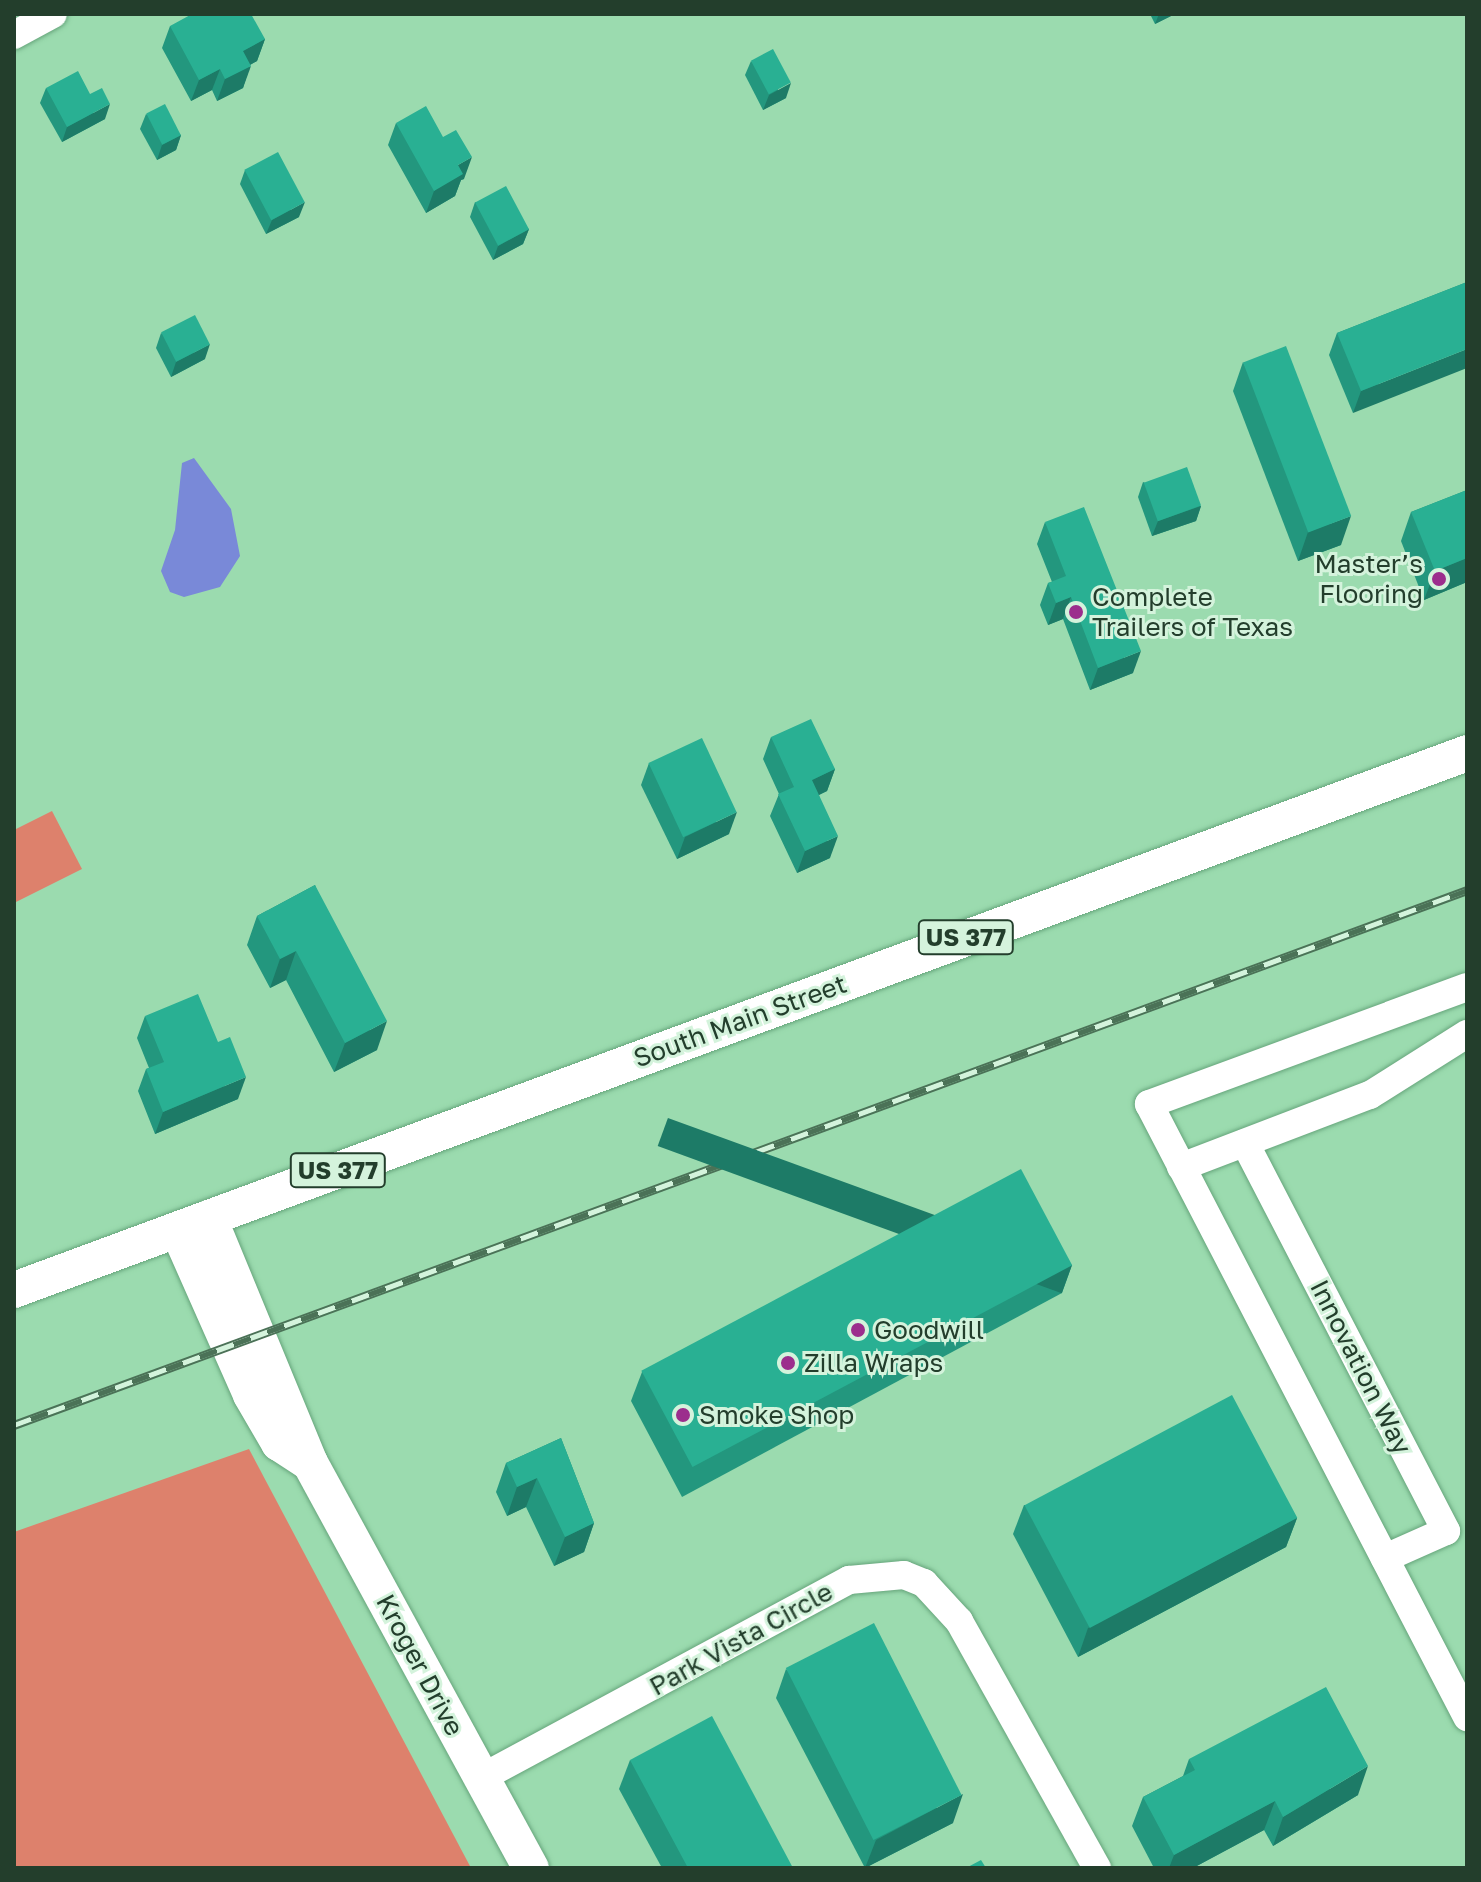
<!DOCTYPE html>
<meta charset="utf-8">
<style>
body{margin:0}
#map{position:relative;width:1481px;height:1882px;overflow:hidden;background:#9bdbaf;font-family:"Golos Text",sans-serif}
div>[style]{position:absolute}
.green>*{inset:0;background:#dd816c}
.water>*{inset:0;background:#7989d8}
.roads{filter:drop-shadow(0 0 2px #66a57b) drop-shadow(0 0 2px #66a57b)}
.minor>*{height:28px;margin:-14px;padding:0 14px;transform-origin:14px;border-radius:14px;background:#fff}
.major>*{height:36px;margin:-18px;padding:0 18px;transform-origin:18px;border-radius:18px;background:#fff}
.rail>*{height:9px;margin-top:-4.5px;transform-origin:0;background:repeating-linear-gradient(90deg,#d4f3dc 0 18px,#4b7257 0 36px);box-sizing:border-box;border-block:2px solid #4b7257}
.wall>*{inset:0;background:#23977e}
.shaded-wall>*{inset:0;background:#1d7b67;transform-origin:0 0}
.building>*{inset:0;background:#29b093;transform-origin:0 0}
.dots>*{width:22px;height:22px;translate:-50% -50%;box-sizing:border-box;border:4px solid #d4f3dc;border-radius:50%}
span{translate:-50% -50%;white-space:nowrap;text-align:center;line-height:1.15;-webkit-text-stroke:6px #d4f3dc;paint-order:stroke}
.shield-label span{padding:2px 6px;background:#d4f3dc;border:2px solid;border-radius:6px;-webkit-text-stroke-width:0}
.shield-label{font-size:24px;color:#233e2c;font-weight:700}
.poi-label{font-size:26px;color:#233e2c}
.right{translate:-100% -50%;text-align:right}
.left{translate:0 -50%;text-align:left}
.street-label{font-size:26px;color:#233e2c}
.frame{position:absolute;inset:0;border:16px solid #233e2c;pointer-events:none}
</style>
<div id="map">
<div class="green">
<i style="clip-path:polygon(52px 811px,82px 869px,14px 903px,14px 830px)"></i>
<i style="clip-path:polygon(249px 1449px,471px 1868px,14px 1868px,14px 1532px)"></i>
</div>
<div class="water">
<i style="clip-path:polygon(194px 458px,231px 509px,240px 556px,220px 587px,184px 597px,170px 592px,161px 571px,175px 530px,182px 463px)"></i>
</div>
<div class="roads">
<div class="minor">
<i style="left:14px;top:35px;width:44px;rotate:-28.3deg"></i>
<i style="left:1467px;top:987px;width:339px;rotate:159.8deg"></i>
<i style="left:1149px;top:1104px;width:691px;rotate:62.58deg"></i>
<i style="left:1245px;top:1143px;width:437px;rotate:62.6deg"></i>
<i style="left:1446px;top:1531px;width:67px;rotate:156.1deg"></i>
<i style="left:1181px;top:1167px;width:202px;rotate:-20.9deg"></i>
<i style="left:1370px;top:1095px;width:115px;rotate:-32.2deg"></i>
<i style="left:481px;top:1778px;width:418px;rotate:-28.3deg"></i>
<i style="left:849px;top:1580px;width:55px;rotate:-5.2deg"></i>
<i style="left:904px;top:1575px;width:22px;rotate:22deg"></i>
<i style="left:924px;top:1583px;width:52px;rotate:47.4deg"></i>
<i style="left:959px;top:1621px;width:283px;rotate:60.8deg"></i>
</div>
<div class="major">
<i style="left:209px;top:1218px;width:265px;rotate:67.6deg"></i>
<i style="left:310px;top:1463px;width:461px;rotate:61.4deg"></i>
<i style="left:178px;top:1230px;width:180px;rotate:66.1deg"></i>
<i style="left:251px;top:1395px;width:56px;rotate:59.7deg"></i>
<i style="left:279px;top:1443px;width:37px;rotate:33deg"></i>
<i style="left:14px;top:1290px;width:1549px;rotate:-20.28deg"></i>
</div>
</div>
<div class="rail">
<i style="left:14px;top:1425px;width:1548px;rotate:-20.21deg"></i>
</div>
<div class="wall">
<i style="clip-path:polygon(1150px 14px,1175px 14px,1155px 24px)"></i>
<i style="clip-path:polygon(170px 26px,265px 39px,257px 61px,250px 65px,243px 88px,217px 101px,212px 90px,191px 101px,162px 48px)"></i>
<i style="clip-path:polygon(751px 61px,786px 98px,763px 110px,745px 75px)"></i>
<i style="clip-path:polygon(46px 88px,105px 119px,62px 142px,40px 103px)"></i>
<i style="clip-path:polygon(146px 114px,181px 135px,176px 150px,157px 160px,140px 129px)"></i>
<i style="clip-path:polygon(396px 123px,464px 179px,461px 180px,455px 196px,426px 213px,388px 145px)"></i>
<i style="clip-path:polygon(245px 170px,299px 217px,266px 234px,240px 184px)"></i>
<i style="clip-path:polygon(475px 202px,529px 229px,523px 244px,493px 260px,470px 217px)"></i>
<i style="clip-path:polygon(1467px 282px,1353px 413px,1329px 355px,1337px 333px)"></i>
<i style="clip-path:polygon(161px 333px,205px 359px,171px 377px,156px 348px)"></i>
<i style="clip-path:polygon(1243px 362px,1341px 545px,1298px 561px,1233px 391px)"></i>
<i style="clip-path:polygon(1143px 482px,1201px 506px,1196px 521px,1152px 536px,1138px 497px)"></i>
<i style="clip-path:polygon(1467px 490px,1467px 582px,1424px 600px,1401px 541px,1411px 512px)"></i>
<i style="clip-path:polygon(1045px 522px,1133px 673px,1090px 690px,1063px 619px,1048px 625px,1040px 605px,1048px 583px,1052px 582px,1037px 544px)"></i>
<i style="clip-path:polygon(771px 737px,835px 769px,827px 791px,819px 795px,830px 858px,797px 873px,770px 816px,779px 794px,763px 759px)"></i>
<i style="clip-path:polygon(649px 763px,729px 834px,677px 859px,641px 785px)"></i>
<i style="clip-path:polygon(315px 885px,377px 1050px,334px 1072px,286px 980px,270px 988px,247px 945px,257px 916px)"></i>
<i style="clip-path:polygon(145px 1016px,238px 1099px,155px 1134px,138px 1091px,146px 1069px,149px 1068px,137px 1038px)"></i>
<i style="clip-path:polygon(1072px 1265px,1062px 1293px,682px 1497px,631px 1401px,642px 1372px)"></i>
<i style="clip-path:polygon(561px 1438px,594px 1523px,584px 1552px,554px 1566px,526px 1507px,507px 1516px,496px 1492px,506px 1463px)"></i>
<i style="clip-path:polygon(1024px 1505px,1297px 1518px,1286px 1547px,1078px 1657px,1013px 1534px)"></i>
<i style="clip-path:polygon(786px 1669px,953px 1823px,865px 1868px,776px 1698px)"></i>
<i style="clip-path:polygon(1189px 1759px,1358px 1795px,1273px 1846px,1264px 1830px,1193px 1868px,1154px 1868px,1132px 1826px,1143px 1797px,1183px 1776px)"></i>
<i style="clip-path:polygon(630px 1760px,793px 1868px,662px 1868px,619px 1789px)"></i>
</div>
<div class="shaded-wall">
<i style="clip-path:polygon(1159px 14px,1175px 14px,1155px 24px)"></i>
<i style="clip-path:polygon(265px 39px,257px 61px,235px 73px,243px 51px)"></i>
<i style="clip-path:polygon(251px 66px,243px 88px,217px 101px,225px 79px)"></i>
<i style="clip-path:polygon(220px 69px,212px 90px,191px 101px,199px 80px)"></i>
<i style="clip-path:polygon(791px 83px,786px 98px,763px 110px,769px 95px)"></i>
<i style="clip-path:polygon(110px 104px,105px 119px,62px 142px,67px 127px)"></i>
<i style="clip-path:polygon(181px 135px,176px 150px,157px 160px,162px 145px)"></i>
<i style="clip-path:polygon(472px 157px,464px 179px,461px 180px,455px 196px,426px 213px,434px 191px,458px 165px)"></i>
<i style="clip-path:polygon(305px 202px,299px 217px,266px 234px,272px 220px)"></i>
<i style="clip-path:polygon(529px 229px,523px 244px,493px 260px,498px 246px)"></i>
<i style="clip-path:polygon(210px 344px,205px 359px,171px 377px,176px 362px)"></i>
<i style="clip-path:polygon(1467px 349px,1467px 368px,1353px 413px,1361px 391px)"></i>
<i style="clip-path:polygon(1201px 506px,1196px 521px,1152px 536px,1158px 521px)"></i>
<i style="clip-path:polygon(1351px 516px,1341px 545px,1298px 561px,1308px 532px)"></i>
<i style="clip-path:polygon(1467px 558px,1467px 582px,1424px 600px,1435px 571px)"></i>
<i style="clip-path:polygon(1071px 597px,1063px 619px,1048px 625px,1056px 603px)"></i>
<i style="clip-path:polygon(1141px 651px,1133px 673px,1090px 690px,1098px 668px)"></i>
<i style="clip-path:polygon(835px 769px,827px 791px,804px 802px,812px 780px)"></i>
<i style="clip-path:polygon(737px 812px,729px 834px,677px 859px,685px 837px)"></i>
<i style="clip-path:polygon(838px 836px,830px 858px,797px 873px,805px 851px)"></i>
<i style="clip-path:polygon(296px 951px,286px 980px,270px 988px,280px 959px)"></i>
<i style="clip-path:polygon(387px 1021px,377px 1050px,334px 1072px,345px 1043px)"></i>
<i style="clip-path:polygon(246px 1077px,238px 1099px,155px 1134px,163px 1112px)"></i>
<i style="left:1072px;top:1265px;width:30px;height:430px;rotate:110deg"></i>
<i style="clip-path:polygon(537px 1478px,526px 1507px,507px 1516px,517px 1487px)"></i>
<i style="clip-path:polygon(1297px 1518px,1286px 1547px,1078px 1657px,1088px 1628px)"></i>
<i style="clip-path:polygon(594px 1523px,584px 1552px,554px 1566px,565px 1537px)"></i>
<i style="clip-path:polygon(1368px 1766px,1358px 1795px,1273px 1846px,1283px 1817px)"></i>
<i style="clip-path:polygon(963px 1794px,953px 1823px,865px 1868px,876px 1840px)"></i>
<i style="clip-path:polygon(1275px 1801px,1264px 1830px,1193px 1868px,1169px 1868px,1174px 1855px)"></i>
</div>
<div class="building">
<i style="clip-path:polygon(192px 14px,251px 14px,265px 39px,243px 51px,251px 66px,225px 79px,220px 69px,199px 80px,170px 26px)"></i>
<i style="left:773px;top:49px;width:38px;height:25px;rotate:62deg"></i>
<i style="clip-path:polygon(78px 71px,90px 94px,102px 88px,110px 104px,67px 127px,46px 88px)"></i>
<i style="left:165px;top:104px;width:35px;height:21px;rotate:63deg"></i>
<i style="clip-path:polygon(426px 106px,443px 137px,456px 130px,472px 157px,458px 165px,463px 174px,434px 191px,396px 123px)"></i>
<i style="left:278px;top:152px;width:57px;height:38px;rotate:62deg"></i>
<i style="left:506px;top:186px;width:49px;height:35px;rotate:62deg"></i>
<i style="clip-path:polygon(1467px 282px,1467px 349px,1361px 391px,1337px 333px)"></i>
<i style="left:195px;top:315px;width:33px;height:38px;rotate:63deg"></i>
<i style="left:1286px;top:346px;width:182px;height:46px;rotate:69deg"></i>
<i style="left:1187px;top:467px;width:41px;height:46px;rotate:70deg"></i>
<i style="clip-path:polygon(1467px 490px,1467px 558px,1435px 571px,1411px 512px)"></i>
<i style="clip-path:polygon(1084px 507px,1141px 651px,1098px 668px,1071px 597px,1056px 603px,1048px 583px,1066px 576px,1045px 522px)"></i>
<i style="clip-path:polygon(811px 719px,835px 769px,812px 780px,838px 836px,805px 851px,778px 794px,794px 787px,771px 737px)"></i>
<i style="left:702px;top:738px;width:82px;height:59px;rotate:65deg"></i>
<i style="clip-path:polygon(315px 885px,387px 1021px,345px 1043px,296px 951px,280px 959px,257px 916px)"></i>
<i style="clip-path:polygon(198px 994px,218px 1042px,230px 1037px,246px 1077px,163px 1112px,146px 1069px,164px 1062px,145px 1016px)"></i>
<i style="left:1021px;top:1169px;width:109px;height:430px;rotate:62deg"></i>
<i style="left:1232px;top:1395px;width:139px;height:235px;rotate:62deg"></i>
<i style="clip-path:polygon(561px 1438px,594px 1523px,565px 1537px,537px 1478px,517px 1487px,506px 1463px)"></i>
<i style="left:874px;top:1623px;width:193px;height:99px;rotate:63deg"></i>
<i style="clip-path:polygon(1326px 1687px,1368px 1766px,1283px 1817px,1275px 1801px,1174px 1855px,1143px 1797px,1195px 1770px,1189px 1759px)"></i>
<i style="clip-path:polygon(712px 1716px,793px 1868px,688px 1868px,630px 1760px)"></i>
<i style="clip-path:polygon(981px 1860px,986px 1868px,966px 1868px)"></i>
</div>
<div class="dots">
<i style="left:1439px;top:579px;background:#9c2e8d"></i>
<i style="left:1076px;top:612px;background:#9c2e8d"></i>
<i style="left:858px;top:1330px;background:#9c2e8d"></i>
<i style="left:788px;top:1363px;background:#9c2e8d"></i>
<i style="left:683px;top:1415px;background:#9c2e8d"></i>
</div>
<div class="shield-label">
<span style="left:966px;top:937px">US 377</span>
<span style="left:338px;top:1170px">US 377</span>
</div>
<div class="poi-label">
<span class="right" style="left:1423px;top:579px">Master’s<br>Flooring</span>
<span class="left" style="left:1092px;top:612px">Complete<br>Trailers of Texas</span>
<span class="left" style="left:874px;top:1330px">Goodwill</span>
<span class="left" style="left:804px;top:1363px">Zilla Wraps</span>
<span class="left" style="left:699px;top:1415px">Smoke Shop</span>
</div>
<div class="street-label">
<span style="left:740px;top:1021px;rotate:-20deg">South Main Street</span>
<span style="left:1361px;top:1367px;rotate:63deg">Innovation Way</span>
<span style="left:741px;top:1639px;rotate:-29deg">Park Vista Circle</span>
<span style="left:420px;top:1665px;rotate:62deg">Kroger Drive</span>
</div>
<div class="frame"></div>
</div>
